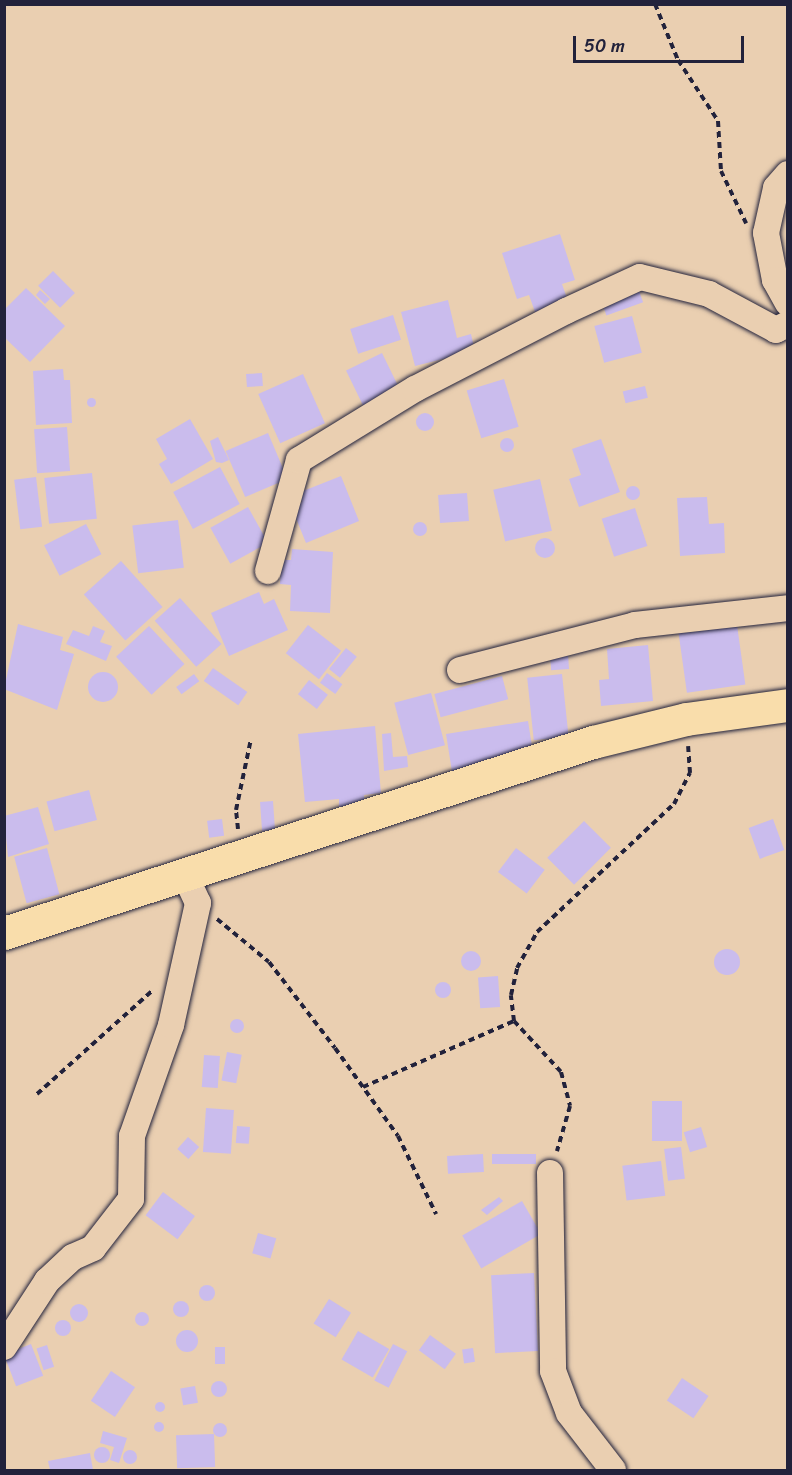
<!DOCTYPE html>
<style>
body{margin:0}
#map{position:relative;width:792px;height:1475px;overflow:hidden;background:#eacfb1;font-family:Sriracha,sans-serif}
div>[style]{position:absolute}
.building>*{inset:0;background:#cabced;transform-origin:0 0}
.round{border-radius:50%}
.path>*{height:4px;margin-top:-2px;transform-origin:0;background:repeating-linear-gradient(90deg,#22223b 0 6px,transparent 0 10.5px)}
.roads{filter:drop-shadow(0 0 2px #22223b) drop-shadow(0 0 2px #22223b)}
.minor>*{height:26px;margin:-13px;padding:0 13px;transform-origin:13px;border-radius:13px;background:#eacfb1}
.highway>*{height:33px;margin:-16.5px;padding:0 16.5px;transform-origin:16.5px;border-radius:16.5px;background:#f9ddab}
span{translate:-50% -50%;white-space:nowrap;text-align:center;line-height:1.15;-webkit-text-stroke:5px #eacfb1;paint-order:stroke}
.frame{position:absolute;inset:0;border:6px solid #22223b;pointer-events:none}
.scale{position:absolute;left:573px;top:36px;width:171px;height:27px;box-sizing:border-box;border:3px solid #22223b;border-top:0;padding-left:8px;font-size:18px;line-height:21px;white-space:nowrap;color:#22223b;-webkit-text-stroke:4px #eacfb1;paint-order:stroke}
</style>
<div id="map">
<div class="building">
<i style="clip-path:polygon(560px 234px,575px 280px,562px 284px,568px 301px,535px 312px,529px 295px,517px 299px,502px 253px)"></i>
<i style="left:53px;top:271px;width:31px;height:21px;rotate:45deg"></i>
<i style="clip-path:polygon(26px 288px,65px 326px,30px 362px,4px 337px,4px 310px)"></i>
<i style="clip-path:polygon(40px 290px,50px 299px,45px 304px,36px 295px)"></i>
<i style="left:639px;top:291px;width:12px;height:39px;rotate:70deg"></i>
<i style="clip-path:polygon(448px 300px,457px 338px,471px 334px,475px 351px,415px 366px,401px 312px)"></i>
<i style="left:393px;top:315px;width:26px;height:45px;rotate:72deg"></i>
<i style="left:632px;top:316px;width:38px;height:39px;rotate:75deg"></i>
<i style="left:382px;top:353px;width:46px;height:40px;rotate:64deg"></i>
<i style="clip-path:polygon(63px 369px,64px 380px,70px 380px,72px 423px,36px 425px,33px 371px)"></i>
<i style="left:262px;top:373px;width:13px;height:16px;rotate:86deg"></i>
<i style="left:303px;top:374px;width:54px;height:49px;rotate:66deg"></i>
<i style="left:504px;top:379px;width:50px;height:39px;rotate:73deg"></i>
<i style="left:645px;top:386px;width:12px;height:23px;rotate:76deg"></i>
<i class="round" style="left:86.5px;top:397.5px;width:9px;height:9px"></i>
<i class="round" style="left:416px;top:413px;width:18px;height:18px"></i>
<i style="clip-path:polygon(190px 419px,213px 459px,171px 484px,159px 464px,167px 459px,156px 439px)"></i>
<i style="left:67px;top:427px;width:44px;height:33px;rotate:86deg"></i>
<i style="left:268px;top:433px;width:50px;height:46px;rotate:67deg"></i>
<i style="clip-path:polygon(218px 437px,229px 460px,222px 463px,216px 462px,210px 441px)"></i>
<i class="round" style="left:500px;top:438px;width:14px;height:14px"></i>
<i style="clip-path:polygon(601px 439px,620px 492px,579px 507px,569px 479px,581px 475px,572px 449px)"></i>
<i style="left:220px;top:467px;width:42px;height:53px;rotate:62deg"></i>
<i style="left:92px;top:473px;width:46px;height:48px;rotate:84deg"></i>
<i style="clip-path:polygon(341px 476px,359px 521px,306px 543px,291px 506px,302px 502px,298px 493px)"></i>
<i style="left:36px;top:477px;width:50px;height:22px;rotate:83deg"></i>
<i style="left:540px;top:479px;width:53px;height:48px;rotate:77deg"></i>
<i class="round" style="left:626px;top:486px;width:14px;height:14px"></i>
<i style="left:467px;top:493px;width:28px;height:29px;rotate:86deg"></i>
<i style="clip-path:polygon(707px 497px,709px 524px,724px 523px,725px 553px,680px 556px,677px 498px)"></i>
<i style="left:248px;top:507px;width:41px;height:43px;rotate:61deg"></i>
<i style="left:635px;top:508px;width:40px;height:35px;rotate:72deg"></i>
<i style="left:178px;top:520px;width:48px;height:46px;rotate:83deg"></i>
<i class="round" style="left:413px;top:522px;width:14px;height:14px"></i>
<i style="left:86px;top:524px;width:34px;height:47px;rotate:63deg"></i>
<i class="round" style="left:535px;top:538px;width:20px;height:20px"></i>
<i style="clip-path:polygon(292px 549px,333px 552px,330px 613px,290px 611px,291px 585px,280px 584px,281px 560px,291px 560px)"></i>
<i style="left:121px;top:561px;width:62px;height:50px;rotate:48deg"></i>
<i style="clip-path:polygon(259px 592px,264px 604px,274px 599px,288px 630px,229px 656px,211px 613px)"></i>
<i style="left:180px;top:598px;width:62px;height:34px;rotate:48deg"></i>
<i style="clip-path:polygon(18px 624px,63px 637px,60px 650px,74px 654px,57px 710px,4px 689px)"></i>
<i style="left:308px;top:625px;width:42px;height:36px;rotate:38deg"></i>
<i style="left:737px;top:625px;width:60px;height:59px;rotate:82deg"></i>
<i style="clip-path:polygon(93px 626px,105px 631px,100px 642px,112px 646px,106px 661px,66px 644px,73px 630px,89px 636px)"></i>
<i style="left:149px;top:626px;width:52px;height:45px;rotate:47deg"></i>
<i style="clip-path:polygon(648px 645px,653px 701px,601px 706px,599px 680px,609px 679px,607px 649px)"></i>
<i style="left:346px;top:648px;width:14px;height:27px;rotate:39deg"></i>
<i style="left:568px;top:654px;width:15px;height:18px;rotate:86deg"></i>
<i style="left:213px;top:668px;width:42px;height:16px;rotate:35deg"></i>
<i class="round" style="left:88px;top:672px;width:30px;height:30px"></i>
<i style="left:327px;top:673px;width:19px;height:12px;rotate:36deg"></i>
<i style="left:194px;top:674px;width:9px;height:22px;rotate:54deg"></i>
<i style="left:562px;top:674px;width:63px;height:35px;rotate:84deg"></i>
<i style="left:502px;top:676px;width:24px;height:70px;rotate:75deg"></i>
<i style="left:309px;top:680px;width:24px;height:18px;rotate:38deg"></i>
<i style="left:431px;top:693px;width:54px;height:38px;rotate:75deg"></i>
<i style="left:528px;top:721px;width:38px;height:83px;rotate:81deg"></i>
<i style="clip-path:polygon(375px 726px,381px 793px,364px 795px,365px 804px,339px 807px,339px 799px,305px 802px,298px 734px)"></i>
<i style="clip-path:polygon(391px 733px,393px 757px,407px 756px,408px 767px,384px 771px,382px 734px)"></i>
<i style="left:89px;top:790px;width:31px;height:44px;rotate:75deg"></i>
<i style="left:273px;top:801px;width:29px;height:13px;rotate:86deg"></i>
<i style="clip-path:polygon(38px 807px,49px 844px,8px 857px,4px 816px)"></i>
<i style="left:222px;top:819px;width:17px;height:15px;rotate:83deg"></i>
<i style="left:773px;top:819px;width:33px;height:26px;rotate:70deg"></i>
<i style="left:584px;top:821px;width:38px;height:52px;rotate:45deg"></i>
<i style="left:47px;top:848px;width:48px;height:34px;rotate:75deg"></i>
<i style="left:516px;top:848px;width:36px;height:30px;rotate:37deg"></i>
<i class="round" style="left:714px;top:949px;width:26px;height:26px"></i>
<i class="round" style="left:461px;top:951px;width:20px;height:20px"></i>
<i style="left:498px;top:976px;width:31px;height:20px;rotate:86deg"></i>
<i class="round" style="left:435px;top:982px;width:16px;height:16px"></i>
<i class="round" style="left:230px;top:1019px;width:14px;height:14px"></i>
<i style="left:227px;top:1052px;width:15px;height:29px;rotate:11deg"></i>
<i style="left:204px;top:1055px;width:16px;height:32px;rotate:4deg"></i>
<i style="left:652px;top:1101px;width:30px;height:40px"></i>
<i style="left:206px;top:1108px;width:28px;height:44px;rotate:4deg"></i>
<i style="left:237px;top:1126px;width:13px;height:17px;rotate:4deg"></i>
<i style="left:701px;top:1127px;width:21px;height:18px;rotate:73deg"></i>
<i style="left:188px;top:1137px;width:15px;height:16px;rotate:42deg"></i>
<i style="left:681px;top:1147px;width:32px;height:17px;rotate:83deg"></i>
<i style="left:483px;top:1154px;width:18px;height:36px;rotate:87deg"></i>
<i style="left:536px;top:1154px;width:10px;height:44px;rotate:90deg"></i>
<i style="left:661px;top:1161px;width:35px;height:39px;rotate:83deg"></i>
<i style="left:163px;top:1192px;width:40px;height:29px;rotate:37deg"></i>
<i style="clip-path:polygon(499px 1197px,503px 1201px,487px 1215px,481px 1210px)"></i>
<i style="left:522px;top:1201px;width:38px;height:69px;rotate:60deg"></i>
<i style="left:258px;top:1233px;width:19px;height:21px;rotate:16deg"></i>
<i style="left:534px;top:1273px;width:78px;height:43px;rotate:87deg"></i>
<i class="round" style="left:199px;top:1285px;width:16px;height:16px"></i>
<i style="left:329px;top:1299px;width:26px;height:29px;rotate:32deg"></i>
<i class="round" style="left:173px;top:1301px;width:16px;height:16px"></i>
<i class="round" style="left:70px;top:1304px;width:18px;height:18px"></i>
<i class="round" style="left:135px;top:1312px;width:14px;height:14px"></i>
<i class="round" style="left:55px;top:1320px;width:16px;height:16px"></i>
<i class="round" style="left:176px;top:1330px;width:22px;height:22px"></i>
<i style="left:358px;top:1331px;width:36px;height:33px;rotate:30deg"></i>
<i style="left:430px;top:1335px;width:32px;height:19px;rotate:36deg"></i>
<i style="left:31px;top:1344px;width:34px;height:29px;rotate:69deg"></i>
<i style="left:393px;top:1344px;width:16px;height:41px;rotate:27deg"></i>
<i style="left:47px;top:1345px;width:23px;height:11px;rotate:72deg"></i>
<i style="left:215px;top:1347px;width:10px;height:17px"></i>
<i style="left:473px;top:1348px;width:14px;height:11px;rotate:82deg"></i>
<i style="left:111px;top:1371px;width:29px;height:36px;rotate:34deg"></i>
<i style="left:682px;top:1378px;width:32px;height:27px;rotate:34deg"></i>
<i class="round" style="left:211px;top:1381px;width:16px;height:16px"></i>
<i style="left:195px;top:1386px;width:17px;height:15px;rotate:80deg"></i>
<i class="round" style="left:155px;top:1402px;width:10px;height:10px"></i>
<i class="round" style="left:154px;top:1422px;width:10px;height:10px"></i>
<i class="round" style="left:213px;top:1423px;width:14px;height:14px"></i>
<i style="clip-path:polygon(103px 1431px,127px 1438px,119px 1463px,110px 1460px,114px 1447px,100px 1443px)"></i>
<i style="left:214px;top:1434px;width:33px;height:38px;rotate:88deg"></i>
<i class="round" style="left:94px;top:1447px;width:16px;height:16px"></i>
<i class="round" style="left:123px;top:1450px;width:14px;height:14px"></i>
<i style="clip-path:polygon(90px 1453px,93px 1470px,50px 1470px,48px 1461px)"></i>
</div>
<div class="path">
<i style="left:655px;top:4px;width:61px;rotate:67.7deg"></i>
<i style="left:678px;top:60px;width:73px;rotate:56.7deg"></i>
<i style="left:718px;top:121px;width:50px;rotate:86.6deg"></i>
<i style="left:721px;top:171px;width:58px;rotate:64.3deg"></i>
<i style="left:238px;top:829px;width:19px;rotate:-96deg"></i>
<i style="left:236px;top:810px;width:73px;rotate:-78.1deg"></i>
<i style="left:217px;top:919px;width:67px;rotate:39.6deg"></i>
<i style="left:269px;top:962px;width:108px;rotate:52.5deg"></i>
<i style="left:335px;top:1048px;width:108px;rotate:54.4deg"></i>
<i style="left:398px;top:1136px;width:87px;rotate:64deg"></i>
<i style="left:514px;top:1021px;width:26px;rotate:-97deg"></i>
<i style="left:511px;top:995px;width:28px;rotate:-77deg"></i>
<i style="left:517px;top:968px;width:41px;rotate:-60.9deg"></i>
<i style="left:537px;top:932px;width:187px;rotate:-43.1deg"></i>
<i style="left:674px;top:804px;width:35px;rotate:-63deg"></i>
<i style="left:690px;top:773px;width:27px;rotate:-94deg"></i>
<i style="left:363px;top:1087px;width:165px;rotate:-23.6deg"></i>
<i style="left:514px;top:1021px;width:69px;rotate:47.3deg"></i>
<i style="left:561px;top:1072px;width:35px;rotate:75deg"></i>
<i style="left:570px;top:1106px;width:47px;rotate:106.1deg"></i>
<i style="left:37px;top:1094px;width:157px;rotate:-41.9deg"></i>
</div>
<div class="roads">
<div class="minor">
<i style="left:788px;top:174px;width:18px;rotate:131deg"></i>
<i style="left:776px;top:188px;width:46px;rotate:102.5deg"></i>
<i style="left:766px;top:233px;width:48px;rotate:79.2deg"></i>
<i style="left:775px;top:280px;width:26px;rotate:61deg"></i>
<i style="left:268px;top:571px;width:115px;rotate:-74.4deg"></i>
<i style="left:299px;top:460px;width:136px;rotate:-31.5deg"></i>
<i style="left:415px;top:389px;width:170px;rotate:-27.3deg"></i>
<i style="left:566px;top:311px;width:81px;rotate:-24.7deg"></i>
<i style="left:640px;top:277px;width:71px;rotate:13.8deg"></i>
<i style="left:709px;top:294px;width:76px;rotate:28.2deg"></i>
<i style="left:776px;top:330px;width:13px;rotate:-27deg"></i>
<i style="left:460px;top:670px;width:181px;rotate:-14.4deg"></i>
<i style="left:635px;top:625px;width:154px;rotate:-6.3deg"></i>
<i style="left:550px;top:1173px;width:198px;rotate:89.1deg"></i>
<i style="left:553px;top:1371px;width:45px;rotate:69.1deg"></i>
<i style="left:569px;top:1413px;width:72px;rotate:52.3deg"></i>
<i style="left:4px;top:1347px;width:79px;rotate:-56.9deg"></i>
<i style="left:47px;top:1281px;width:35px;rotate:-43deg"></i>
<i style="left:73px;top:1257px;width:22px;rotate:-24deg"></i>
<i style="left:93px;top:1248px;width:62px;rotate:-52.2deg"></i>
<i style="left:131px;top:1199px;width:63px;rotate:-89.1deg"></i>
<i style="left:132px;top:1136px;width:118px;rotate:-70.6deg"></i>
<i style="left:171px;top:1025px;width:125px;rotate:-77.5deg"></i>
<i style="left:198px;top:903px;width:33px;rotate:-115deg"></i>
</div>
<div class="highway">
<i style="left:4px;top:933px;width:619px;rotate:-17.97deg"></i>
<i style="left:593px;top:742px;width:96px;rotate:-13.9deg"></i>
<i style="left:686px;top:719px;width:103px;rotate:-7.8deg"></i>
</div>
</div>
<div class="frame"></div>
<div class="scale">50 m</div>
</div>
